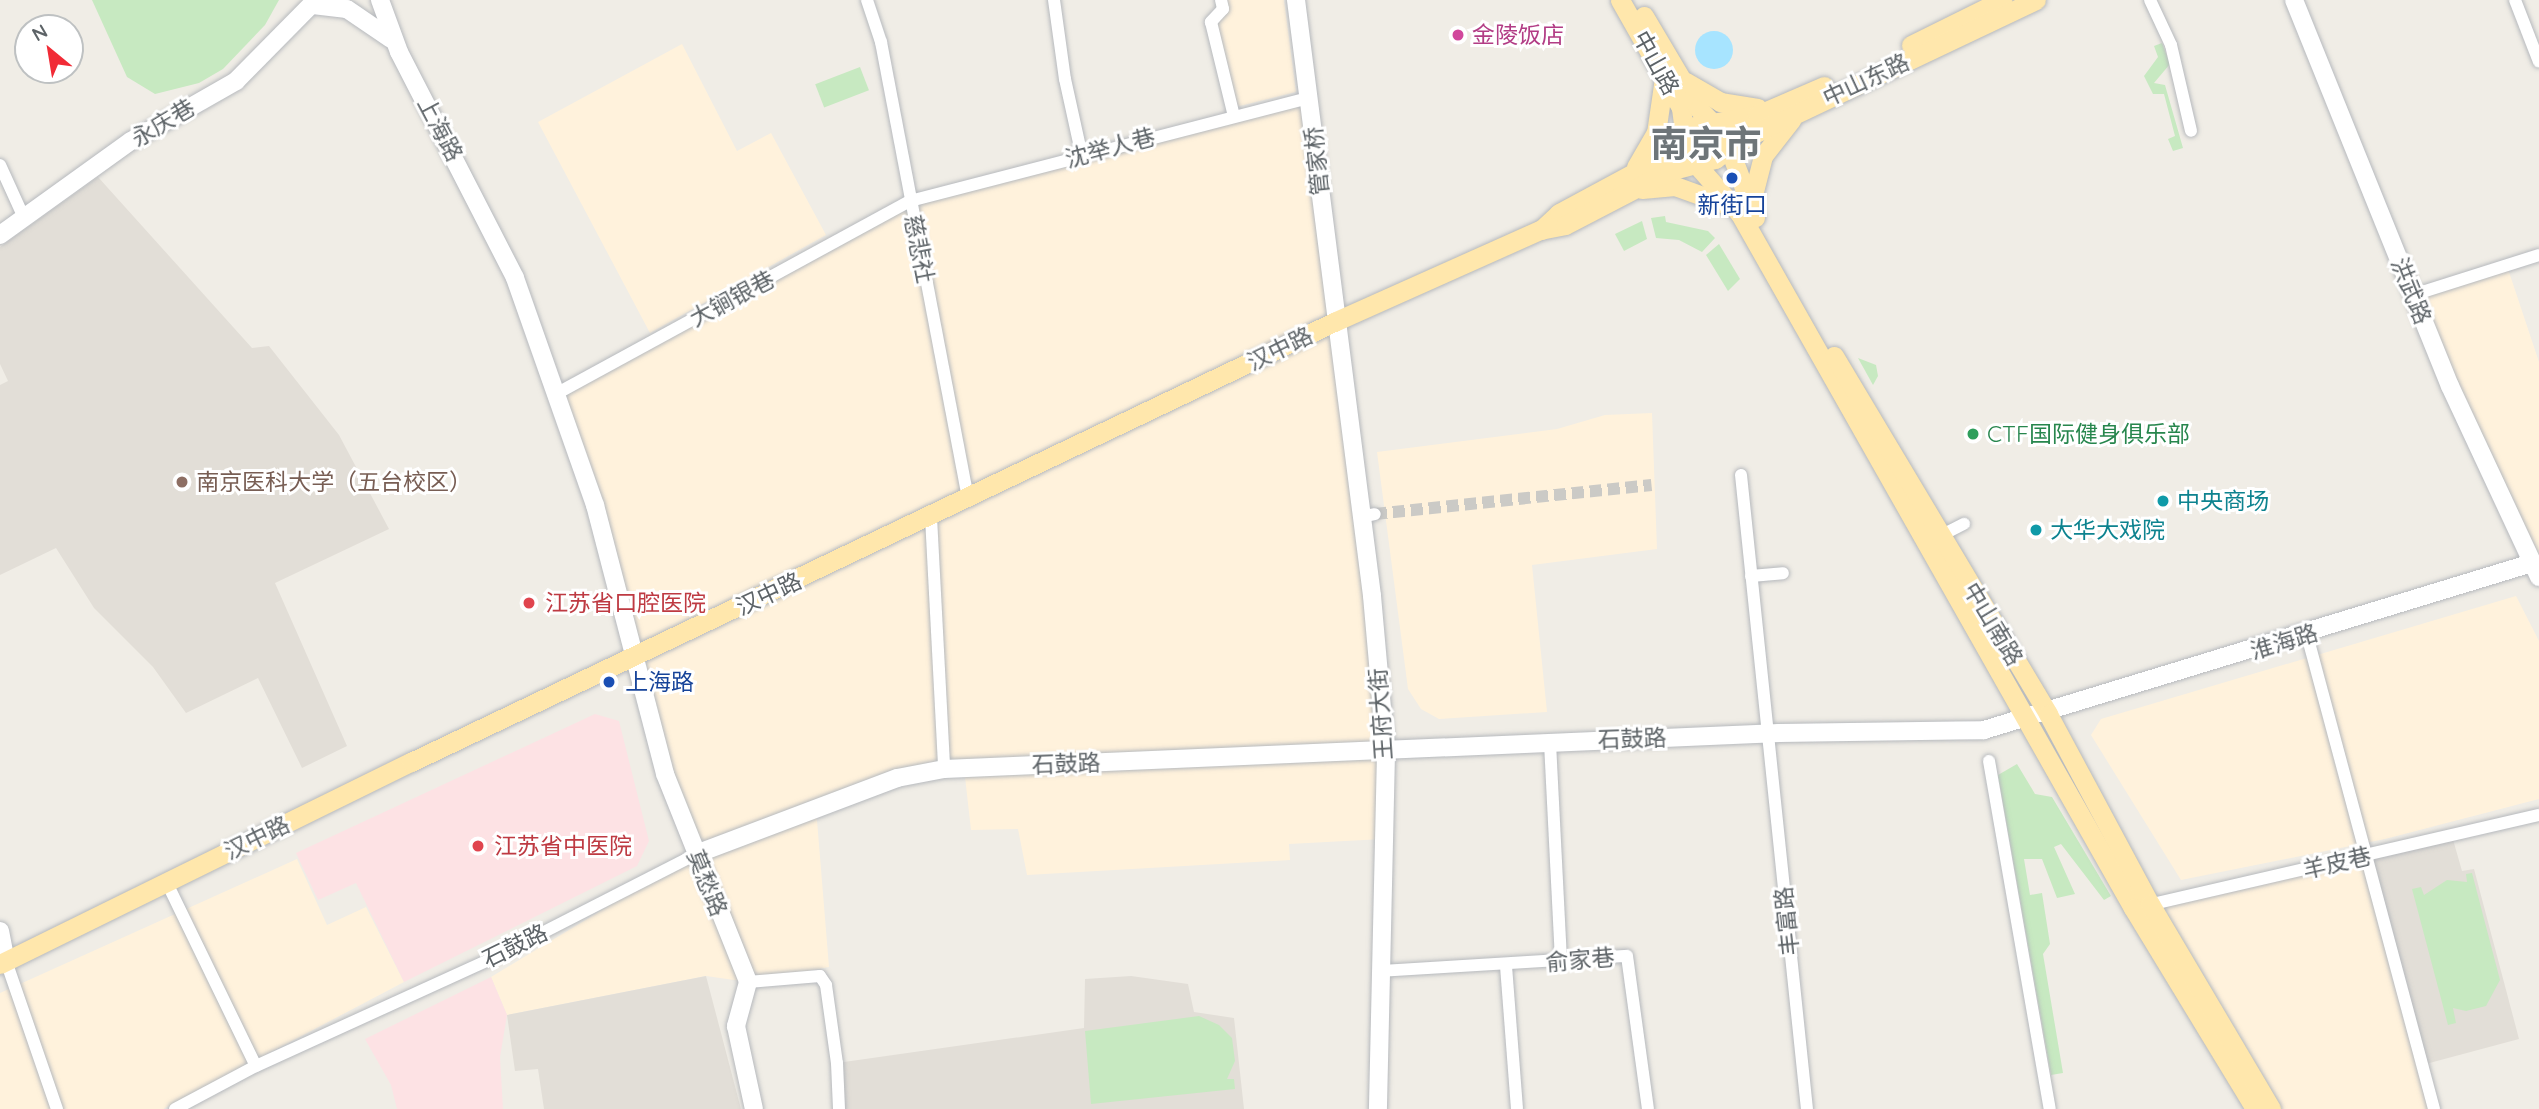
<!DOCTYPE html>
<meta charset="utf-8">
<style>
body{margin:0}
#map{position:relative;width:2539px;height:1109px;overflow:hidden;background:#f0ede6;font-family:Quicksand,"Noto Sans SC",sans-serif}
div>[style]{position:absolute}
.commercial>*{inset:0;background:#fff2dc}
.education>*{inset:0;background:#e2ded7}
.medical>*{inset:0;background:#fde2e4}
.green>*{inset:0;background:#c7e9c1;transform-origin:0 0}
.water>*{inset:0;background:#a7e4ff}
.round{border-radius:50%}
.street-tunnel>*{height:12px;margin-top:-6px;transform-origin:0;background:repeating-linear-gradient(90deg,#cbcac6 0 12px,transparent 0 18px)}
.roads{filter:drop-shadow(0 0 2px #b6b9bd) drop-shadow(0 0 2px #b6b9bd)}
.street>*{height:12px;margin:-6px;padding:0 6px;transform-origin:6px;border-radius:6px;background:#fff}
.secondary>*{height:18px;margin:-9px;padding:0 9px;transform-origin:9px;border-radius:9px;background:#fff}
.primary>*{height:19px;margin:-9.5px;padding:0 9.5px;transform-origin:9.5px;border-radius:9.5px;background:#ffe7ac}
.dots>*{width:19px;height:19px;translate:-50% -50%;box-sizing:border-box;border:4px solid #fff;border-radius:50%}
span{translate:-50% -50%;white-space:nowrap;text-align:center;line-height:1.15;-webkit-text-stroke:6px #fff;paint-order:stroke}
.hotel-label{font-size:23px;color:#b23c85}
.left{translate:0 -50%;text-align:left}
.street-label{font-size:23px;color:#5d6367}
.transit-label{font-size:23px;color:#164399}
.leisure-label{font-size:23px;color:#27864d}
.education-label{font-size:23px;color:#785e54}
.culture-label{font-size:23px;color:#0d838f}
.health-label{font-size:23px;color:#be3a42}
.town-label{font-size:37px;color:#6e7579;font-weight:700}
.north{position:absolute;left:14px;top:14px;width:70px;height:70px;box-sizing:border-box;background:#fff;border:2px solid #bec1c2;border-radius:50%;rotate:330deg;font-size:19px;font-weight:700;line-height:28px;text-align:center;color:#5d6367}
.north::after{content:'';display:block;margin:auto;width:24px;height:32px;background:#f12b36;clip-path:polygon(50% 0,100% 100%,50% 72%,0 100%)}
</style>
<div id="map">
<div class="commercial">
<i style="clip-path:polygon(1221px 0,1284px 0,1296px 92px,1232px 108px,1211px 22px)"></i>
<i style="clip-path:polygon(682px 44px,737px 151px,771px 133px,826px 235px,650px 333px,538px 122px)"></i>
<i style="clip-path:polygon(1311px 97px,1360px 517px,1383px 839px,1289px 844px,1290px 860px,1027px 875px,1018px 829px,971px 830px,964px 768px,816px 808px,829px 967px,748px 982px,706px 976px,507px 1015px,491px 977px,695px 854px,554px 395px,910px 201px)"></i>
<i style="clip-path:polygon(2507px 266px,2539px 362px,2539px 574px,2413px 295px)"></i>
<i style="clip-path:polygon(1652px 413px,1657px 549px,1532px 565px,1547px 712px,1439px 719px,1421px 709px,1408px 689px,1377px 452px,1557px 429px,1605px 415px)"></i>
<i style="clip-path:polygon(2516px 596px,2539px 641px,2539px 799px,2385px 839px,2181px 880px,2091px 735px,2101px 719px)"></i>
<i style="clip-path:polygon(2368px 856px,2434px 1109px,2255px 1109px,2133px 908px)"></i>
<i style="clip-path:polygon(297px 859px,327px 925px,366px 907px,404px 982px,163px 1109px,0 1109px,0 993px)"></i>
</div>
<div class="education">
<i style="clip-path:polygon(98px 177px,252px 348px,269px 346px,339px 435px,389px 529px,275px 583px,347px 746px,302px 768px,258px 678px,186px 713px,153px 667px,94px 608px,56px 548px,0 575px,0 385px,8px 381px,0 364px,0 247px)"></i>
<i style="clip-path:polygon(2452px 836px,2462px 871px,2474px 869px,2519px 1039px,2422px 1065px,2368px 856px)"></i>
<i style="clip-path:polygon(706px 976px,741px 1109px,544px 1109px,538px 1069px,515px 1071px,507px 1015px)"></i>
<i style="clip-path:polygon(1131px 976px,1188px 984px,1194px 1012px,1234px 1018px,1244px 1109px,839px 1109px,837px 1063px,1084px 1028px,1085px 979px)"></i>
</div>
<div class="medical">
<i style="clip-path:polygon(595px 714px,619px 721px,649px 841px,637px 866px,404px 982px,356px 883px,318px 900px,296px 853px)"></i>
<i style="clip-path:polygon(491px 977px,507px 1015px,500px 1057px,503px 1109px,397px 1109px,391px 1085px,365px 1039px)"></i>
</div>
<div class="green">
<i style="clip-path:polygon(92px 0,279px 0,265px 25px,223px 69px,199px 83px,155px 94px,127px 77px)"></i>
<i style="clip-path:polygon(2162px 43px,2170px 64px,2154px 83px,2165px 85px,2183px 148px,2173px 151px,2168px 139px,2175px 136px,2164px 94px,2153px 94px,2144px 76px,2158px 57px,2154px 46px)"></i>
<i style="left:860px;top:67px;width:25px;height:48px;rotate:69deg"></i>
<i style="clip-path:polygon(1665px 216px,1666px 222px,1708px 231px,1715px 238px,1702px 252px,1679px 240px,1656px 238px,1651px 218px)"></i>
<i style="clip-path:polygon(1642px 221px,1647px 239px,1624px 251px,1615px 234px)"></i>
<i style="clip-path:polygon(1719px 244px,1740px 279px,1728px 291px,1706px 255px)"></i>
<i style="clip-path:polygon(1858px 358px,1876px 365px,1878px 376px,1873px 385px)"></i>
<i style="clip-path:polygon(2017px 764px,2035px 794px,2052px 797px,2111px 896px,2104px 900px,2061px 844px,2054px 847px,2075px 894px,2057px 898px,2042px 859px,2024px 859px,2030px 895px,2042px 893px,2050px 944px,2043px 954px,2063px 1073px,2051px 1075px,1998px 775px)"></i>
<i style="clip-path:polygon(2472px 873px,2500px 980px,2486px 1006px,2466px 1011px,2453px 1008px,2456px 1023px,2448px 1025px,2412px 889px,2421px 887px,2424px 895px,2447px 880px,2467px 882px,2466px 874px)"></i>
<i style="clip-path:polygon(1199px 1016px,1219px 1025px,1232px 1038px,1235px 1061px,1227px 1079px,1234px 1079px,1235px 1089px,1091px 1104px,1085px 1031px)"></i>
</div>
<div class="water">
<i class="round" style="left:1695px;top:31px;width:38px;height:38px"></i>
</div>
<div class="street-tunnel">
<i style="left:1375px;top:514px;width:278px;rotate:-6deg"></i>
</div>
<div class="roads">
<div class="street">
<i style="left:867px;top:0;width:44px;rotate:71.6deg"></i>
<i style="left:881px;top:42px;width:465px;rotate:79.2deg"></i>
<i style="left:1054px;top:0;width:80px;rotate:82.1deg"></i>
<i style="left:1065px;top:79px;width:79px;rotate:77.6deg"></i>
<i style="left:1221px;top:0;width:9px;rotate:77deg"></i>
<i style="left:1223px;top:9px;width:18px;rotate:133deg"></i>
<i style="left:1211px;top:22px;width:97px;rotate:76.3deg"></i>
<i style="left:2150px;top:0;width:50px;rotate:65deg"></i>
<i style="left:2171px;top:45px;width:88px;rotate:76.9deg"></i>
<i style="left:2515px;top:0;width:66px;rotate:68.8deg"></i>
<i style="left:0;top:165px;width:58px;rotate:65.6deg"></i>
<i style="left:2413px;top:295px;width:132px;rotate:-17.6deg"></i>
<i style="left:554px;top:395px;width:405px;rotate:-28.6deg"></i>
<i style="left:910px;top:201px;width:414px;rotate:-14.5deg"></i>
<i style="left:1741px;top:475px;width:637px;rotate:84.06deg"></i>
<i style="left:931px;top:517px;width:252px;rotate:87deg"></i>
<i style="left:1360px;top:517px;width:15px;rotate:-11deg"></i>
<i style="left:1940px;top:536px;width:27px;rotate:-27deg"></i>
<i style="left:1751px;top:576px;width:32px;rotate:-5deg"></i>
<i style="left:2307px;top:635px;width:491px;rotate:75deg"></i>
<i style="left:1550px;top:743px;width:218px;rotate:87.1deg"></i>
<i style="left:1989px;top:761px;width:353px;rotate:80.1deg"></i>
<i style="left:167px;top:883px;width:203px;rotate:64.1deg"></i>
<i style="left:2144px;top:906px;width:405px;rotate:-13deg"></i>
<i style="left:6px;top:961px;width:157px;rotate:71deg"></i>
<i style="left:1506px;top:966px;width:143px;rotate:85.6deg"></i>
<i style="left:1380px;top:971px;width:247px;rotate:-3.5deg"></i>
<i style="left:1627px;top:956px;width:154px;rotate:82.2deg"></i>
<i style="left:748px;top:982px;width:72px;rotate:-4.8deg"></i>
<i style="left:820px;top:976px;width:11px;rotate:56deg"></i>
<i style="left:826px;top:985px;width:79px;rotate:82deg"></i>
<i style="left:837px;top:1063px;width:46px;rotate:87.5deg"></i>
<i style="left:175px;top:1109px;width:92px;rotate:-28deg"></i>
<i style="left:256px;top:1066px;width:265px;rotate:-24.5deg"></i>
<i style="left:497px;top:956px;width:224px;rotate:-27.1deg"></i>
</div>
<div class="secondary">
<i style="left:380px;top:0;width:55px;rotate:69.9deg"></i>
<i style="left:399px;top:52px;width:254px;rotate:62.8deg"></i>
<i style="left:515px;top:278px;width:241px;rotate:70.6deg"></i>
<i style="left:595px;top:505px;width:278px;rotate:75.4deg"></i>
<i style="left:665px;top:774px;width:224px;rotate:68.2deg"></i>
<i style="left:748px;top:982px;width:46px;rotate:105.3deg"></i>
<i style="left:736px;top:1026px;width:85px;rotate:77.8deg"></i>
<i style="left:1296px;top:0;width:601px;rotate:82.73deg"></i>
<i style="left:1372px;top:596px;width:158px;rotate:84.9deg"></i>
<i style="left:1386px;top:753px;width:356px;rotate:91.3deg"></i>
<i style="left:2294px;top:0;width:416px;rotate:68deg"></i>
<i style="left:2450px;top:386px;width:211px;rotate:65deg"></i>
<i style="left:313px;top:5px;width:34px;rotate:7deg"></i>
<i style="left:347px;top:9px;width:53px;rotate:34.3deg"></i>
<i style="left:0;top:235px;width:161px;rotate:-35.7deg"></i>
<i style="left:131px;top:141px;width:121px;rotate:-29.7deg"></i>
<i style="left:236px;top:81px;width:114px;rotate:-45.4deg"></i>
<i style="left:696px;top:854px;width:215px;rotate:-20.7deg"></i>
<i style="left:897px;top:778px;width:48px;rotate:-10.8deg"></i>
<i style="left:944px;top:769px;width:836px;rotate:-2.47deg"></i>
<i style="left:1779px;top:733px;width:205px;rotate:-0.8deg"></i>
<i style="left:1984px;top:730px;width:573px;rotate:-16.95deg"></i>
<i style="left:0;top:931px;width:31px;rotate:79deg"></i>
</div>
<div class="primary">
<i style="left:1620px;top:0;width:124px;rotate:60.5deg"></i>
<i style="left:1681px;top:108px;width:46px;rotate:82.6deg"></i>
<i style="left:1687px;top:154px;width:80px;rotate:48.5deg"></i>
<i style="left:1740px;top:214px;width:798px;rotate:60.48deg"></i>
<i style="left:2133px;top:908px;width:235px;rotate:58.7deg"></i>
<i style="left:1644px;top:16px;width:108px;rotate:59.4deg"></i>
<i style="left:1699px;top:109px;width:36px;rotate:46deg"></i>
<i style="left:1724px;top:135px;width:88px;rotate:69.3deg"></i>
<i style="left:1911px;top:45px;width:102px;rotate:-26.3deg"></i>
<i style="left:1686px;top:82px;width:39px;rotate:30deg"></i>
<i style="left:1720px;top:102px;width:38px;rotate:9deg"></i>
<i style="left:1636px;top:167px;width:39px;rotate:-60deg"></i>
<i style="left:1656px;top:133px;width:56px;rotate:-81.7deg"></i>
<i style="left:1642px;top:189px;width:33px;rotate:-5deg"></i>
<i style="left:1675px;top:186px;width:59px;rotate:20deg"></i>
<i style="left:1750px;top:207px;width:53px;rotate:-75.7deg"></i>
<i style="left:1763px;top:156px;width:46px;rotate:-52.1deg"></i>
<i style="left:1541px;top:230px;width:25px;rotate:-43deg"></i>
<i style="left:1559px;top:213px;width:118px;rotate:-28.3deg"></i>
<i style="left:1663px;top:157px;width:45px;rotate:-44.1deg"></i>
<i style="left:1695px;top:126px;width:63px;rotate:-10.1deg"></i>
<i style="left:1757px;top:115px;width:73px;rotate:-23.4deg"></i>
<i style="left:1834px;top:356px;width:417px;rotate:59.1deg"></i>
<i style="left:2048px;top:714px;width:216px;rotate:61.8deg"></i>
<i style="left:2150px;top:904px;width:238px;rotate:59.4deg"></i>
<i style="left:0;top:964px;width:458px;rotate:-26.2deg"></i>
<i style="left:411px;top:762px;width:1023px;rotate:-25.49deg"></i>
<i style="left:1334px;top:322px;width:226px;rotate:-24.1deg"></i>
<i style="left:1540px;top:230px;width:25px;rotate:-11deg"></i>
<i style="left:1565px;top:225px;width:117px;rotate:-27.4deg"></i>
<i style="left:1669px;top:171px;width:48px;rotate:-14.6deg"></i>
<i style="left:1715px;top:159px;width:37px;rotate:-35deg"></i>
<i style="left:1745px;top:138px;width:322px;rotate:-25.4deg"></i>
</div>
</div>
<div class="dots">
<i style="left:1458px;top:35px;background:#d1479c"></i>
<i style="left:1732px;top:178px;background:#1a4fb4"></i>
<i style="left:1973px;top:434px;background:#2e9e5b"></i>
<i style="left:182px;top:482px;background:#8d6e63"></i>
<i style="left:2163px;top:501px;background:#0f9aa8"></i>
<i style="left:2036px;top:530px;background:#0f9aa8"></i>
<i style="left:529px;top:603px;background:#e0444e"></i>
<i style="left:609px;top:682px;background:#1a4fb4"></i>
<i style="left:478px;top:846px;background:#e0444e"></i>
</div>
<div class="hotel-label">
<span class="left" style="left:1472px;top:35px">金陵饭店</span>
</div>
<div class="street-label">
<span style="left:1656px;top:63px;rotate:61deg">中山路</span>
<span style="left:1866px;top:80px;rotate:-25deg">中山东路</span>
<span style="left:163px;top:123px;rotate:-31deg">永庆巷</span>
<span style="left:440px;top:129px;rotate:62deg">上海路</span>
<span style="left:1110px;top:148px;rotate:-15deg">沈举人巷</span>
<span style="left:1317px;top:161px;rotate:-96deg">管家桥</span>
<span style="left:919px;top:249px;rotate:79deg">慈悲社</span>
<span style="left:2411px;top:291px;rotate:68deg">洪武路</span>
<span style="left:732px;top:299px;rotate:-28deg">大锏银巷</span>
<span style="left:1280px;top:349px;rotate:-26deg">汉中路</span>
<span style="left:769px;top:594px;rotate:-25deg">汉中路</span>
<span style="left:1993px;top:624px;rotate:59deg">中山南路</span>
<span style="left:2284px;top:642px;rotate:-17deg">淮海路</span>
<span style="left:1381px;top:714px;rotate:-94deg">王府大街</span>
<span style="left:1632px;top:739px;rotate:-2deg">石鼓路</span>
<span style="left:1066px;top:764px;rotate:-2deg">石鼓路</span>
<span style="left:257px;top:838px;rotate:-26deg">汉中路</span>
<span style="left:2337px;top:863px;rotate:-13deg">羊皮巷</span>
<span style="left:707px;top:883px;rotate:68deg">莫愁路</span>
<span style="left:1787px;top:921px;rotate:-96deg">丰富路</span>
<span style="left:515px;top:946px;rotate:-26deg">石鼓路</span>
<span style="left:1580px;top:960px;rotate:-5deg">俞家巷</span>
</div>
<div class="transit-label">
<span style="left:1732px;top:205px">新街口</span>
<span class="left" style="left:625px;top:682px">上海路</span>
</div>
<div class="leisure-label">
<span class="left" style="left:1987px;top:434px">CTF国际健身俱乐部</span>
</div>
<div class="education-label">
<span class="left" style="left:196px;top:482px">南京医科大学（五台校区）</span>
</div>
<div class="culture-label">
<span class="left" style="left:2177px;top:501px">中央商场</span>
<span class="left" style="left:2050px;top:530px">大华大戏院</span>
</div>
<div class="health-label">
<span class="left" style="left:545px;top:603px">江苏省口腔医院</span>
<span class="left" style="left:494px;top:846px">江苏省中医院</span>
</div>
<div class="town-label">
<span style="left:1706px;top:143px">南京市</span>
</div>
<div class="north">N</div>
</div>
